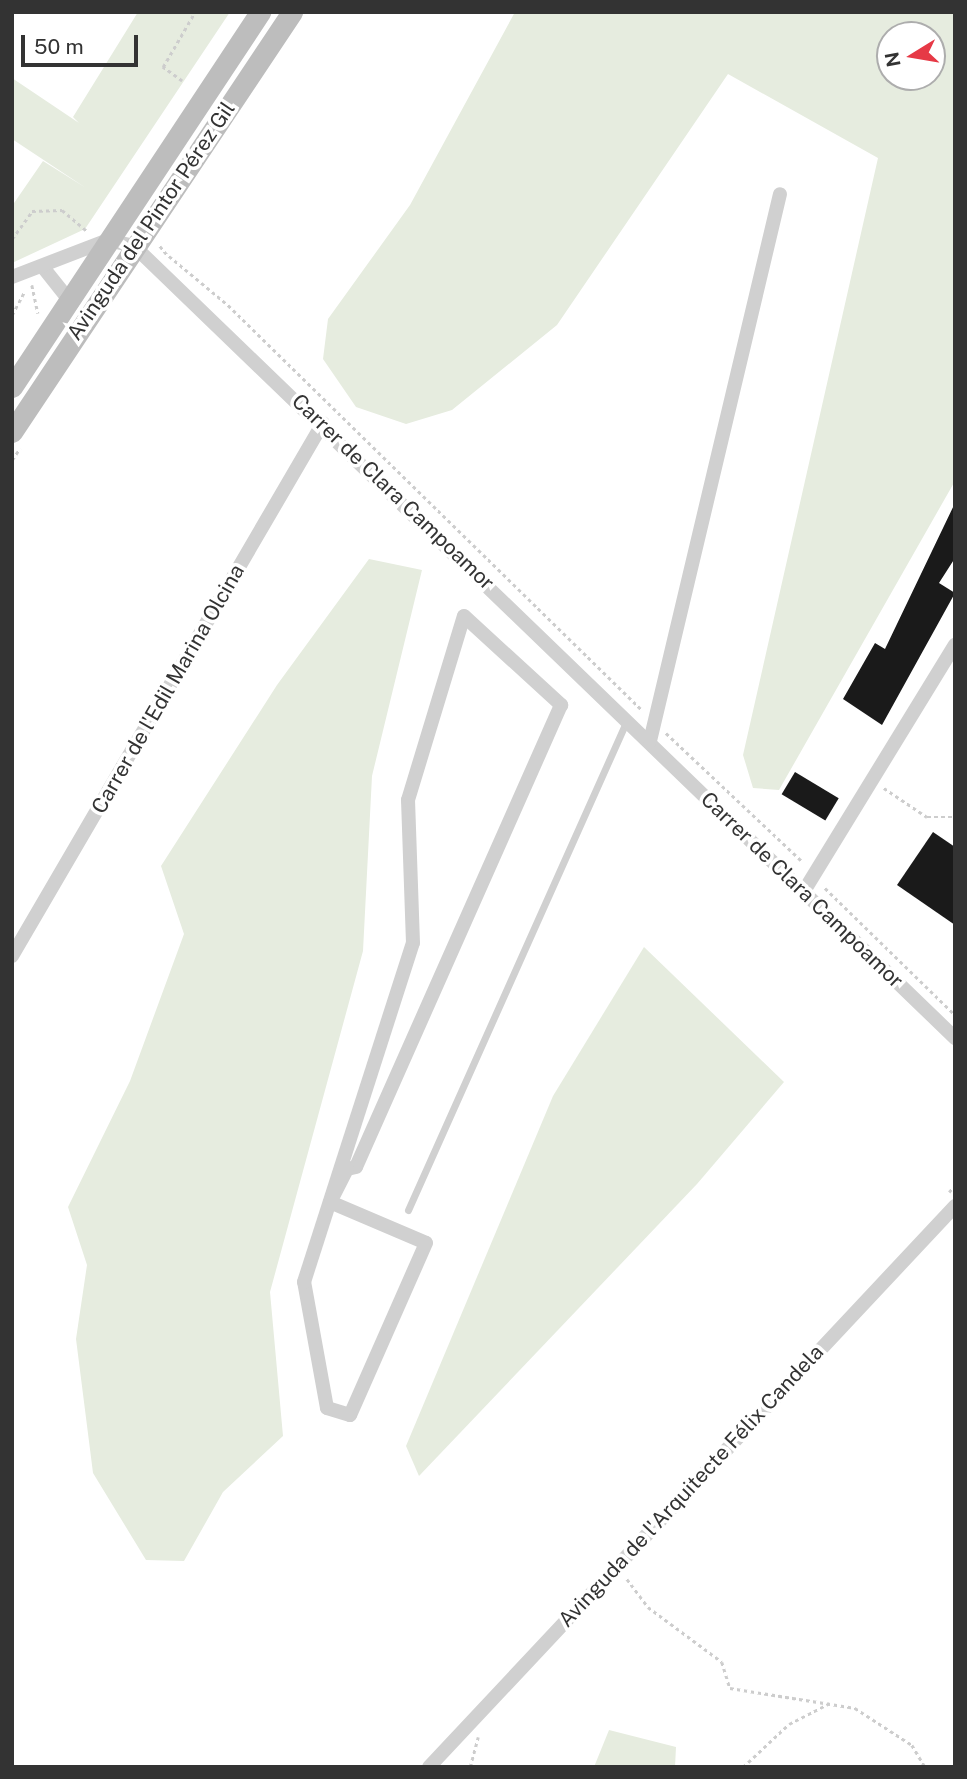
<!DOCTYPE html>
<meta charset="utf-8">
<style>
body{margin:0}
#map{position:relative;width:967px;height:1779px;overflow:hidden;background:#fff;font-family:"Public Sans",sans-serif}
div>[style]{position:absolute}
.green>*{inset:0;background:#e6ecdf}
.building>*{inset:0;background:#1a1a1a;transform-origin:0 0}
.path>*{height:2.5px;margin-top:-1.25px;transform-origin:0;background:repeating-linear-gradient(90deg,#cdcdcd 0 3.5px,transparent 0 7px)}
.lane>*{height:7px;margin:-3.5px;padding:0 3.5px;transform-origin:3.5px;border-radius:3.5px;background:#d0d0d0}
.street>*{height:14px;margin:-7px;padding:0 7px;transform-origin:7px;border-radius:7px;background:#d0d0d0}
.secondary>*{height:21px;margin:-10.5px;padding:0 10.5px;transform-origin:10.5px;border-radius:10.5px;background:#bdbdbd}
span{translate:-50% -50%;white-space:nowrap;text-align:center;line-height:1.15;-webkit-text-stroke:7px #fff;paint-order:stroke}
.street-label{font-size:21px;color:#333}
.frame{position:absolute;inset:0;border:14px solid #333;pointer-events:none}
.north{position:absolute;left:876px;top:21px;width:70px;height:70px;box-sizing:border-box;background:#fff;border:2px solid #adadad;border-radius:50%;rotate:259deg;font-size:19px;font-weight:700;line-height:28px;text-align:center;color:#333}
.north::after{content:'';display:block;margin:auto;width:24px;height:32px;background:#e63946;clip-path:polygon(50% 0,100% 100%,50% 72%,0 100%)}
.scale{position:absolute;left:21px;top:35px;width:117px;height:32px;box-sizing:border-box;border:4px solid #333;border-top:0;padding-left:9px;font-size:21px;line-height:24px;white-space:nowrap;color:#333;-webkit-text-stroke:5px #fff;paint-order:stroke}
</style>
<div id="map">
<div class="green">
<i style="clip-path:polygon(138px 12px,230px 12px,85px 229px,12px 263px,12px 206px,43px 161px,86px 188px,12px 139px,12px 78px,79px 123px,73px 117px)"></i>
<i style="clip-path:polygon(evenodd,515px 12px,955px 12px,955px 481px,779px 790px,753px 788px,743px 755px,878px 158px,728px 74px,557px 325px,452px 410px,406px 424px,356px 407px,323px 359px,328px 319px,410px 205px,515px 12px,932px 35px,932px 77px,890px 77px,890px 35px,932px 35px)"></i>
<i style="clip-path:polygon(369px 559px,422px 570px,372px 776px,363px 951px,270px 1292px,283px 1436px,223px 1492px,184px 1561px,146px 1560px,93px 1473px,76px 1339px,87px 1265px,68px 1207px,130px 1081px,184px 934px,161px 866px,277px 685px)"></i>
<i style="clip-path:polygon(644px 947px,784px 1082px,697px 1184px,419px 1476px,406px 1446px,553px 1096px)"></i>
<i style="clip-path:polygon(609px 1730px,676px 1747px,675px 1767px,594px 1767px)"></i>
</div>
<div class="building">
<i style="clip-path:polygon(955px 503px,955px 558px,939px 583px,955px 593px,882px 725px,843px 699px,875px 643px,885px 649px)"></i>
<i style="left:795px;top:772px;width:51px;height:26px;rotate:31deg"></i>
<i style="clip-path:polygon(933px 832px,955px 847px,955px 925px,897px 885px)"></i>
</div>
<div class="path">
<i style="left:182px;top:81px;width:24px;rotate:-144deg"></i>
<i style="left:163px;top:67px;width:64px;rotate:-59.8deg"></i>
<i style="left:12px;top:239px;width:34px;rotate:-54deg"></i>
<i style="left:32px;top:211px;width:30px;rotate:-2deg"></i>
<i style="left:62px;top:210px;width:34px;rotate:40deg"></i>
<i style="left:160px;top:246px;width:13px;rotate:51deg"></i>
<i style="left:169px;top:256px;width:77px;rotate:39.7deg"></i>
<i style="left:228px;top:305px;width:578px;rotate:44.37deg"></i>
<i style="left:32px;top:285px;width:29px;rotate:78deg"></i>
<i style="left:12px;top:315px;width:26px;rotate:-62deg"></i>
<i style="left:12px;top:460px;width:14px;rotate:-56deg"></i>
<i style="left:666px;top:733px;width:188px;rotate:43.3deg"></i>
<i style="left:884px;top:788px;width:52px;rotate:34deg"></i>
<i style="left:927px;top:817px;width:28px"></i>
<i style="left:825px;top:888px;width:182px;rotate:44.3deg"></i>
<i style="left:949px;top:1192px;width:9px;rotate:-49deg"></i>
<i style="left:627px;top:1579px;width:35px;rotate:53deg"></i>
<i style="left:648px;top:1607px;width:92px;rotate:36.6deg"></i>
<i style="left:722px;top:1662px;width:27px;rotate:73deg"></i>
<i style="left:730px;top:1688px;width:127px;rotate:9.1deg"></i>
<i style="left:855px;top:1708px;width:68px;rotate:33deg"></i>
<i style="left:912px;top:1745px;width:26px;rotate:59deg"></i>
<i style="left:470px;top:1767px;width:31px;rotate:-75deg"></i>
<i style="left:743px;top:1767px;width:63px;rotate:-43.1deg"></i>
<i style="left:789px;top:1724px;width:46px;rotate:-27.1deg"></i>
</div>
<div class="lane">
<i style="left:408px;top:1210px;width:537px;rotate:-65.92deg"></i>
</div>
<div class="street">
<i style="left:42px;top:266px;width:43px;rotate:51.5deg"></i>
<i style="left:12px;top:277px;width:103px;rotate:-21.1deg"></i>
<i style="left:108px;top:240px;width:27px;rotate:13deg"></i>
<i style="left:134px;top:246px;width:1141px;rotate:43.97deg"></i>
<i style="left:464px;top:616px;width:132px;rotate:42.5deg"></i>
<i style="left:561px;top:705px;width:505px;rotate:113.93deg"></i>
<i style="left:356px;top:1167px;width:9px;rotate:167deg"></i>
<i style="left:347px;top:1169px;width:37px;rotate:117deg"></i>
<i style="left:330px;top:1202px;width:104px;rotate:23.1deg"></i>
<i style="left:426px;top:1243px;width:188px;rotate:113.8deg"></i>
<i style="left:350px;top:1415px;width:24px;rotate:-163deg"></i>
<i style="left:327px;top:1408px;width:128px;rotate:-100.3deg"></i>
<i style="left:304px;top:1282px;width:356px;rotate:-72.2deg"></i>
<i style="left:413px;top:943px;width:143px;rotate:-92deg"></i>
<i style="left:408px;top:800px;width:192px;rotate:-73.1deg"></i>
<i style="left:650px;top:741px;width:562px;rotate:-76.63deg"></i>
<i style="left:804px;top:891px;width:289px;rotate:-58.5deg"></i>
<i style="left:12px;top:956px;width:617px;rotate:-59.74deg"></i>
<i style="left:429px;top:1767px;width:769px;rotate:-46.84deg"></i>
</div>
<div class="secondary">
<i style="left:12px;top:387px;width:450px;rotate:-56.5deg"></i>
<i style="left:12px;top:432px;width:505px;rotate:-56.31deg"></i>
</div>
<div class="street-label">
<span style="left:151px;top:221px;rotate:-56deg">Avinguda del Pintor Pérez Gil</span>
<span style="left:393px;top:492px;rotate:44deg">Carrer de Clara Campoamor</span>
<span style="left:168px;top:689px;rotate:-60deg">Carrer de l'Edil Marina Olcina</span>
<span style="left:802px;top:890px;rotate:44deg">Carrer de Clara Campoamor</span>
<span style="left:691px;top:1486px;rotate:-47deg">Avinguda de l'Arquitecte Félix Candela</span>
</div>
<div class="frame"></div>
<div class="north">N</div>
<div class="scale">50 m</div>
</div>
